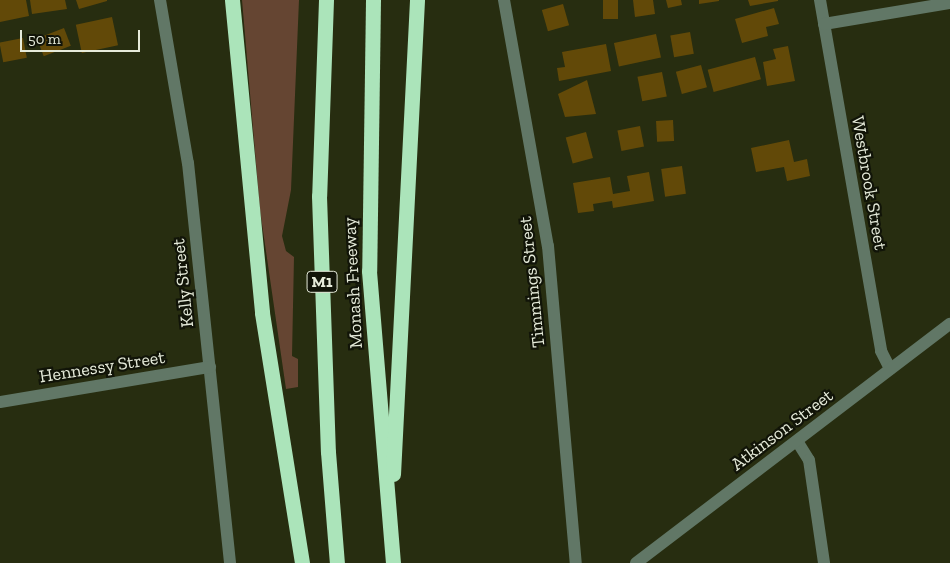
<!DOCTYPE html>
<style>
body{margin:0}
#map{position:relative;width:950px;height:563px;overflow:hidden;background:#272d10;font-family:"Zilla Slab",serif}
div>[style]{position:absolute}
.green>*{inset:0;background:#654532}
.building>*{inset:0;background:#624908;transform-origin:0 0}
.minor>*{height:12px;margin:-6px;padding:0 6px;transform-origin:6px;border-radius:6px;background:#617766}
.highway>*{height:15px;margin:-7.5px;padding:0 7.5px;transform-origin:7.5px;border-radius:7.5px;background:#abe4ba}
span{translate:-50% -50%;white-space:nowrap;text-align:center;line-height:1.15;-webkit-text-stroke:4.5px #111408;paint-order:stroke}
.shield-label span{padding:1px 4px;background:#111408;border:1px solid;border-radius:4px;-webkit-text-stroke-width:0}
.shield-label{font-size:16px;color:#e6ebda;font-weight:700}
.street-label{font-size:18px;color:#e6ebda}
.scale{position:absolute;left:20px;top:30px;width:120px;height:22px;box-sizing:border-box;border:2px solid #e6ebda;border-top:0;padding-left:6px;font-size:15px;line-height:18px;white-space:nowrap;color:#e6ebda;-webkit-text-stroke:4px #111408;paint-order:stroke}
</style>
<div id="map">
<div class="green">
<i style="clip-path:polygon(242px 0,299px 0,291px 190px,282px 236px,286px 251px,294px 257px,292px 356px,298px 359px,298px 387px,286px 389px,260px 210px)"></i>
</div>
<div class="building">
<i style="clip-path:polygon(0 0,26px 0,29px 16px,0 22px)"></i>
<i style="clip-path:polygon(30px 0,65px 0,67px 9px,32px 14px)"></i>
<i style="clip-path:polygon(76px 0,107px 0,107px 1px,79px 9px)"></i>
<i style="left:603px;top:0;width:15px;height:19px"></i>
<i style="clip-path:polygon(633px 0,653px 0,655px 14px,635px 17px)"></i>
<i style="clip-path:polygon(666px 0,681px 0,682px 5px,668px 8px)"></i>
<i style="clip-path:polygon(699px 0,719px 0,719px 1px,699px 4px)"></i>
<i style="clip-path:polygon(748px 0,778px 0,778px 1px,750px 6px)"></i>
<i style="left:563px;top:4px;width:22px;height:22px;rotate:74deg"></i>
<i style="clip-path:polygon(774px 8px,779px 24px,766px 27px,768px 36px,742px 43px,735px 19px)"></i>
<i style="left:112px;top:17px;width:29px;height:37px;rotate:78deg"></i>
<i style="left:64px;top:28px;width:19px;height:29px;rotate:69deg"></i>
<i style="left:690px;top:32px;width:22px;height:20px;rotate:80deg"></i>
<i style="left:656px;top:34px;width:24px;height:43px;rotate:78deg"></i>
<i style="left:23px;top:38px;width:20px;height:24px;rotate:79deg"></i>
<i style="clip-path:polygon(606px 44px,611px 71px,559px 81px,557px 68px,565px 67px,562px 52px)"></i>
<i style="clip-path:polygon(788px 46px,795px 81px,767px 86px,763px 62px,776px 59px,773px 49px)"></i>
<i style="left:755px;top:57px;width:23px;height:49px;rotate:75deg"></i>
<i style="left:701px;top:65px;width:23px;height:26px;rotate:75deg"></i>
<i style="left:662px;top:72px;width:25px;height:25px;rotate:79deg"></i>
<i style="clip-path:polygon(587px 80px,596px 114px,565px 117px,558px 94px)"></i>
<i style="left:673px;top:120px;width:21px;height:17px;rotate:87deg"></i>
<i style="left:640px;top:126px;width:21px;height:23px;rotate:79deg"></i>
<i style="left:586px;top:132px;width:27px;height:21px;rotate:75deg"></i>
<i style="clip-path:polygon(789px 140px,794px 162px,807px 159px,810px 176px,787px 181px,784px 167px,756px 172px,751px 148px)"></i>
<i style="left:682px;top:166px;width:28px;height:21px;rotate:82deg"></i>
<i style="clip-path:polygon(649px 172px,654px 201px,613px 208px,612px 201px,593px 204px,594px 211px,578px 213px,573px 183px,610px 177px,613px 194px,630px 191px,627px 176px)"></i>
</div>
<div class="minor">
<i style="left:160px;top:0;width:165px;rotate:80.3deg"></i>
<i style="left:188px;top:163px;width:402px;rotate:84deg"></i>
<i style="left:504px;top:0;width:250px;rotate:79.9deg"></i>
<i style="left:548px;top:246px;width:318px;rotate:85deg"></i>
<i style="left:820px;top:0;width:356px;rotate:80.1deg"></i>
<i style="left:881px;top:351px;width:20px;rotate:63deg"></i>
<i style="left:824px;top:24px;width:128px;rotate:-9.5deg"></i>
<i style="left:0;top:402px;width:213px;rotate:-9.5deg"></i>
<i style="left:797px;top:441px;width:22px;rotate:58deg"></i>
<i style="left:809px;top:460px;width:104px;rotate:81.7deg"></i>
<i style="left:636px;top:563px;width:395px;rotate:-37.3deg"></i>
</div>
<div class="highway">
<i style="left:232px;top:0;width:314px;rotate:84.5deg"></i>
<i style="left:262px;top:313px;width:253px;rotate:80.9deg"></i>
<i style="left:326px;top:0;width:196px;rotate:92deg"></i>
<i style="left:319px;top:196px;width:256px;rotate:88deg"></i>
<i style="left:328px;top:452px;width:111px;rotate:85.4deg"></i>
<i style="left:373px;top:0;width:271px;rotate:90.8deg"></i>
<i style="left:369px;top:271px;width:293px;rotate:85.3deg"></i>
<i style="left:393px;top:474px;width:475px;rotate:-87.1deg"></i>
</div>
<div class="shield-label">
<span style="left:322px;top:282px">M1</span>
</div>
<div class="street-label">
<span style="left:869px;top:183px;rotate:80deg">Westbrook Street</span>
<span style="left:532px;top:282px;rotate:-96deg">Timmings Street</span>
<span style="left:183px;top:283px;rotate:-96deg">Kelly Street</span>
<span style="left:353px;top:283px;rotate:-93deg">Monash Freeway</span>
<span style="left:102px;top:367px;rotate:-9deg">Hennessy Street</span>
<span style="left:782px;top:430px;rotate:-37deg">Atkinson Street</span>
</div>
<div class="scale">50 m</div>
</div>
